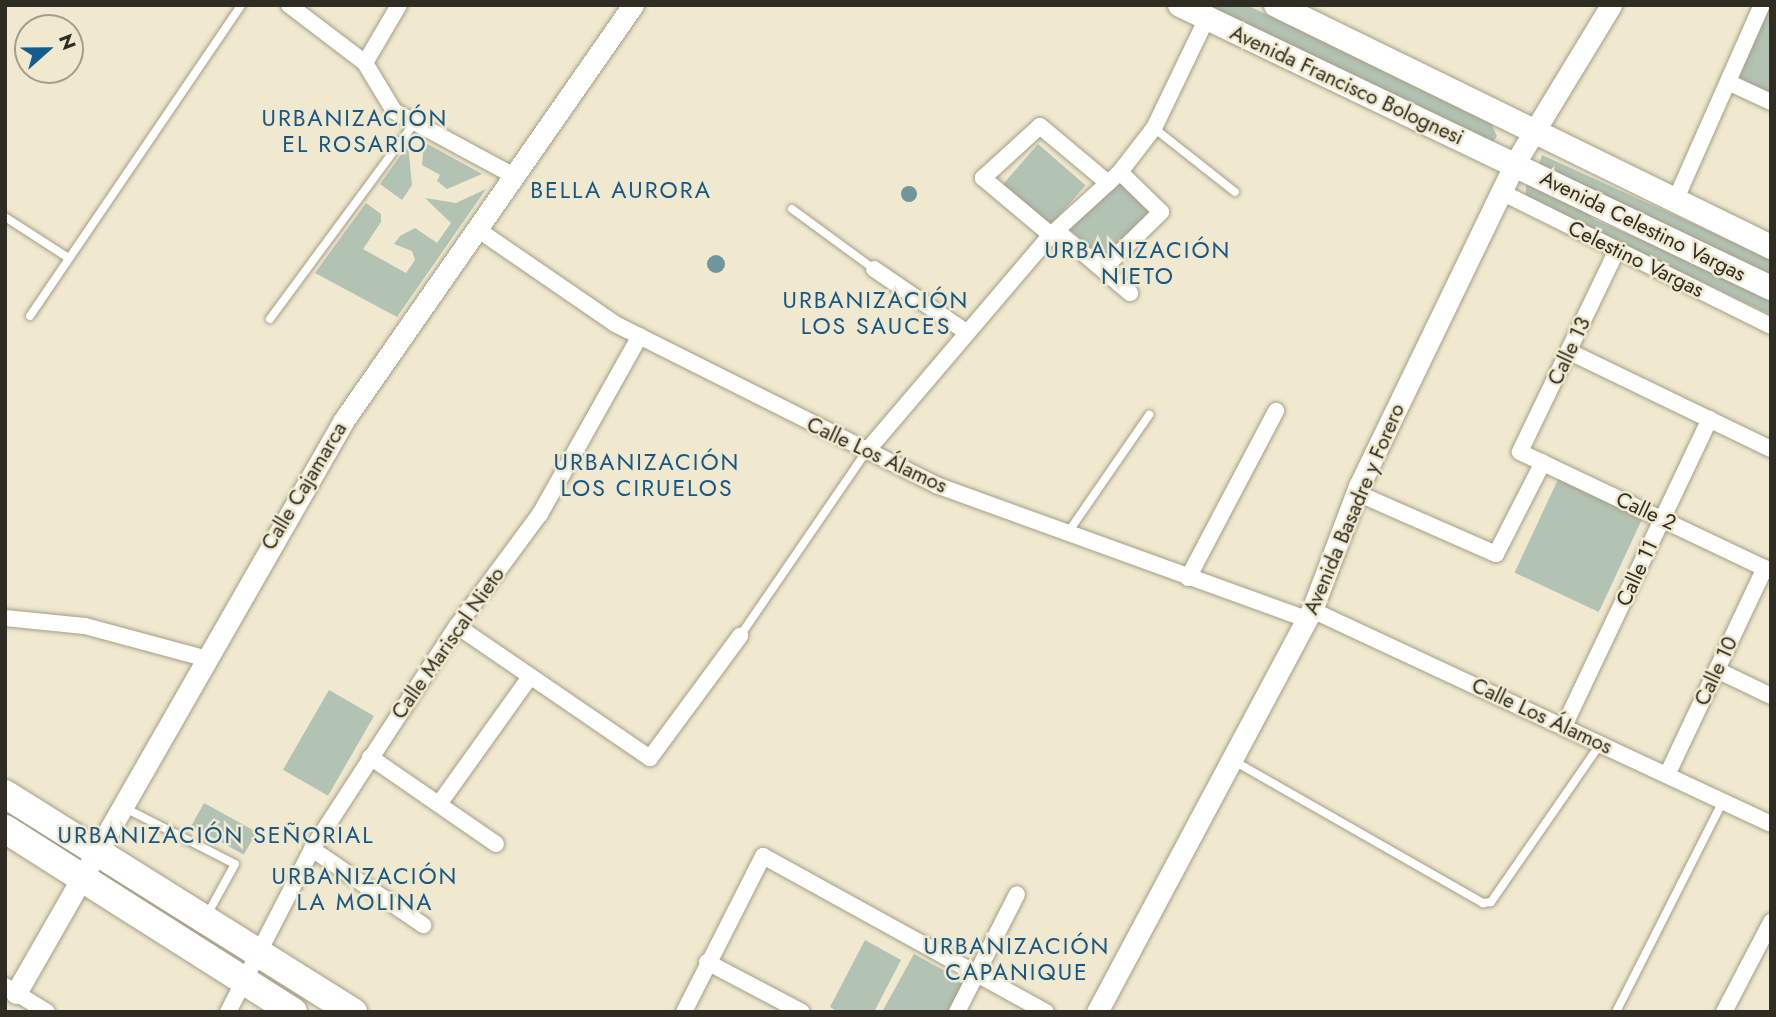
<!DOCTYPE html>
<meta charset="utf-8">
<style>
body{margin:0}
#map{position:relative;width:1776px;height:1017px;overflow:hidden;background:#f0e9cf;font-family:Jost,sans-serif}
div>[style]{position:absolute}
.green>*{inset:0;background:#b2c2b3;transform-origin:0 0}
.water>*{inset:0;background:#6f969c}
.round{border-radius:50%}
.roads{filter:drop-shadow(0 0 2px #a59e86) drop-shadow(0 0 2px #a59e86)}
.lane>*{height:8px;margin:-4px;padding:0 4px;transform-origin:4px;border-radius:4px;background:#fff}
.street>*{height:16px;margin:-8px;padding:0 8px;transform-origin:8px;border-radius:8px;background:#fff}
.secondary>*{height:21px;margin:-10.5px;padding:0 10.5px;transform-origin:10.5px;border-radius:10.5px;background:#fff}
.primary>*{height:24px;margin:-12px;padding:0 12px;transform-origin:12px;border-radius:12px;background:#fff}
.highway>*{height:28px;margin:-14px;padding:0 14px;transform-origin:14px;border-radius:14px;background:#fff}
span{translate:-50% -50%;white-space:nowrap;text-align:center;line-height:1.15;-webkit-text-stroke:5px #f0e9cf;paint-order:stroke}
.street-label{font-size:21px;color:#2f2d23}
.neighbourhood-label{font-size:23px;color:#155786;letter-spacing:2px}
.frame{position:absolute;inset:0;border:7px solid #2f2d23;pointer-events:none}
.north{position:absolute;left:14px;top:14px;width:70px;height:70px;box-sizing:border-box;background:#f0e9cf;border:2px solid #a39e8a;border-radius:50%;rotate:69deg;font-size:19px;font-weight:700;line-height:28px;text-align:center;color:#2f2d23}
.north::after{content:'';display:block;margin:auto;width:24px;height:32px;background:#125c90;clip-path:polygon(50% 0,100% 100%,50% 72%,0 100%)}
</style>
<div id="map">
<div class="green">
<i style="clip-path:polygon(1202px 5px,1247px 5px,1491px 123px,1497px 136px,1493px 142px)"></i>
<i style="clip-path:polygon(1765px 5px,1771px 5px,1771px 96px,1731px 80px)"></i>
<i style="clip-path:polygon(424px 142px,482px 174px,447px 189px,437px 181px,440px 175px,422px 165px)"></i>
<i style="left:1038px;top:144px;width:63px;height:54px;rotate:41deg"></i>
<i style="clip-path:polygon(408px 145px,412px 185px,402px 200px,380px 184px)"></i>
<i style="clip-path:polygon(1542px 155px,1771px 259px,1771px 281px,1539px 165px)"></i>
<i style="clip-path:polygon(1527px 181px,1563px 194px,1595px 220px,1771px 295px,1771px 315px,1525px 197px)"></i>
<i style="clip-path:polygon(1118px 182px,1154px 210px,1106px 261px,1069px 229px)"></i>
<i style="clip-path:polygon(486px 189px,397px 317px,315px 273px,366px 203px,381px 214px,381px 222px,363px 249px,406px 273px,415px 260px,412px 251px,394px 244px,400px 236px,415px 228px,437px 243px,451px 223px,425px 198px,456px 203px)"></i>
<i style="left:1561px;top:473px;width:93px;height:110px;rotate:25deg"></i>
<i style="left:329px;top:690px;width:52px;height:92px;rotate:30deg"></i>
<i style="left:204px;top:803px;width:60px;height:26px;rotate:29deg"></i>
<i style="clip-path:polygon(865px 940px,901px 960px,874px 1012px,838px 1012px,830px 1007px)"></i>
<i style="clip-path:polygon(914px 954px,965px 982px,948px 1012px,882px 1012px)"></i>
</div>
<div class="water">
<i class="round" style="left:901px;top:186px;width:16px;height:16px"></i>
<i class="round" style="left:707px;top:255px;width:18px;height:18px"></i>
</div>
<div class="roads">
<div class="lane">
<i style="left:1154px;top:128px;width:103px;rotate:38.3deg"></i>
<i style="left:792px;top:209px;width:102px;rotate:36.2deg"></i>
<i style="left:5px;top:217px;width:74px;rotate:32.8deg"></i>
<i style="left:30px;top:316px;width:376px;rotate:-55.8deg"></i>
<i style="left:270px;top:319px;width:242px;rotate:-53.6deg"></i>
<i style="left:1067px;top:534px;width:145px;rotate:-55.4deg"></i>
<i style="left:740px;top:636px;width:223px;rotate:-55.6deg"></i>
<i style="left:1234px;top:761px;width:287px;rotate:29.7deg"></i>
<i style="left:1483px;top:903px;width:8px;rotate:-7deg"></i>
<i style="left:1491px;top:902px;width:193px;rotate:-55.3deg"></i>
<i style="left:125px;top:808px;width:123px;rotate:27deg"></i>
<i style="left:235px;top:864px;width:58px;rotate:118.8deg"></i>
<i style="left:1616px;top:1012px;width:237px;rotate:-63.1deg"></i>
</div>
<div class="street">
<i style="left:289px;top:5px;width:96px;rotate:37.3deg"></i>
<i style="left:365px;top:63px;width:56px;rotate:58.9deg"></i>
<i style="left:394px;top:111px;width:136px;rotate:28.4deg"></i>
<i style="left:365px;top:63px;width:67px;rotate:-59.6deg"></i>
<i style="left:1728px;top:82px;width:47px;rotate:24.9deg"></i>
<i style="left:1501px;top:192px;width:301px;rotate:26.4deg"></i>
<i style="left:1675px;top:201px;width:214px;rotate:-66.1deg"></i>
<i style="left:477px;top:229px;width:168px;rotate:34.5deg"></i>
<i style="left:615px;top:324px;width:359px;rotate:26.6deg"></i>
<i style="left:936px;top:485px;width:394px;rotate:19.9deg"></i>
<i style="left:1057px;top:231px;width:96px;rotate:40.3deg"></i>
<i style="left:1051px;top:235px;width:89px;rotate:-140deg"></i>
<i style="left:983px;top:178px;width:77px;rotate:-42.4deg"></i>
<i style="left:1040px;top:126px;width:89px;rotate:40deg"></i>
<i style="left:1617px;top:250px;width:224px;rotate:115.7deg"></i>
<i style="left:1520px;top:452px;width:278px;rotate:25.4deg"></i>
<i style="left:1104px;top:268px;width:80px;rotate:-44.5deg"></i>
<i style="left:1161px;top:212px;width:57px;rotate:-135.7deg"></i>
<i style="left:874px;top:269px;width:110px;rotate:34.3deg"></i>
<i style="left:1570px;top:352px;width:223px;rotate:25.8deg"></i>
<i style="left:866px;top:452px;width:285px;rotate:-49.6deg"></i>
<i style="left:1051px;top:235px;width:93px;rotate:-42.4deg"></i>
<i style="left:1120px;top:172px;width:56px;rotate:-52.3deg"></i>
<i style="left:1154px;top:128px;width:122px;rotate:-64.3deg"></i>
<i style="left:1357px;top:493px;width:152px;rotate:23.7deg"></i>
<i style="left:1496px;top:554px;width:103px;rotate:-62.9deg"></i>
<i style="left:1188px;top:578px;width:189px;rotate:-62.2deg"></i>
<i style="left:1312px;top:610px;width:506px;rotate:25deg"></i>
<i style="left:5px;top:618px;width:80px;rotate:5.7deg"></i>
<i style="left:85px;top:626px;width:123px;rotate:15.1deg"></i>
<i style="left:457px;top:626px;width:234px;rotate:34.4deg"></i>
<i style="left:650px;top:758px;width:152px;rotate:-53.6deg"></i>
<i style="left:1717px;top:670px;width:60px;rotate:25.7deg"></i>
<i style="left:1564px;top:726px;width:340px;rotate:-64.6deg"></i>
<i style="left:370px;top:757px;width:153px;rotate:34.6deg"></i>
<i style="left:1667px;top:775px;width:229px;rotate:-64.7deg"></i>
<i style="left:439px;top:804px;width:156px;rotate:-54.4deg"></i>
<i style="left:312px;top:849px;width:135px;rotate:34.4deg"></i>
<i style="left:707px;top:962px;width:107px;rotate:27.8deg"></i>
<i style="left:5px;top:986px;width:49px;rotate:31.8deg"></i>
<i style="left:228px;top:1012px;width:183px;rotate:-62.7deg"></i>
<i style="left:312px;top:849px;width:266px;rotate:-57deg"></i>
<i style="left:457px;top:626px;width:139px;rotate:-53.5deg"></i>
<i style="left:540px;top:514px;width:204px;rotate:-60.7deg"></i>
<i style="left:684px;top:1012px;width:175px;rotate:-63.1deg"></i>
<i style="left:763px;top:856px;width:323px;rotate:28.9deg"></i>
<i style="left:957px;top:1012px;width:132px;rotate:-63deg"></i>
<i style="left:1724px;top:1012px;width:102px;rotate:-62.4deg"></i>
</div>
<div class="secondary">
<i style="left:16px;top:993px;width:660px;rotate:-60.21deg"></i>
<i style="left:344px;top:420px;width:506px;rotate:-55.15deg"></i>
<i style="left:1097px;top:1012px;width:456px;rotate:-61.9deg"></i>
<i style="left:1312px;top:610px;width:133px;rotate:-69.2deg"></i>
<i style="left:1359px;top:486px;width:359px;rotate:-64.2deg"></i>
<i style="left:1515px;top:163px;width:185px;rotate:-58.7deg"></i>
</div>
<div class="primary">
<i style="left:1180px;top:5px;width:655px;rotate:25.59deg"></i>
<i style="left:1276px;top:5px;width:551px;rotate:26.05deg"></i>
</div>
<div class="highway">
<i style="left:5px;top:794px;width:411px;rotate:32.1deg"></i>
<i style="left:5px;top:829px;width:341px;rotate:32.4deg"></i>
</div>
</div>
<div class="street-label">
<span style="left:1347px;top:85px;rotate:25deg">Avenida Francisco Bolognesi</span>
<span style="left:1643px;top:226px;rotate:26deg">Avenida Celestino Vargas</span>
<span style="left:1636px;top:259px;rotate:26deg">Celestino Vargas</span>
<span style="left:1569px;top:351px;rotate:-65deg">Calle 13</span>
<span style="left:877px;top:455px;rotate:25deg">Calle Los Álamos</span>
<span style="left:304px;top:486px;rotate:-59deg">Calle Cajamarca</span>
<span style="left:1354px;top:509px;rotate:-67deg">Avenida Basadre y Forero</span>
<span style="left:1646px;top:511px;rotate:25deg">Calle 2</span>
<span style="left:1637px;top:573px;rotate:-65deg">Calle 11</span>
<span style="left:448px;top:643px;rotate:-55deg">Calle Mariscal Nieto</span>
<span style="left:1716px;top:671px;rotate:-65deg">Calle 10</span>
<span style="left:1542px;top:716px;rotate:25deg">Calle Los Álamos</span>
</div>
<div class="neighbourhood-label">
<span style="left:355px;top:131px">URBANIZACIÓN<br>EL ROSARIO</span>
<span style="left:621px;top:190px">BELLA AURORA</span>
<span style="left:1138px;top:263px">URBANIZACIÓN<br>NIETO</span>
<span style="left:876px;top:313px">URBANIZACIÓN<br>LOS SAUCES</span>
<span style="left:647px;top:475px">URBANIZACIÓN<br>LOS CIRUELOS</span>
<span style="left:216px;top:835px">URBANIZACIÓN SEÑORIAL</span>
<span style="left:365px;top:889px">URBANIZACIÓN<br>LA MOLINA</span>
<span style="left:1017px;top:959px">URBANIZACIÓN<br>CAPANIQUE</span>
</div>
<div class="frame"></div>
<div class="north">N</div>
</div>
